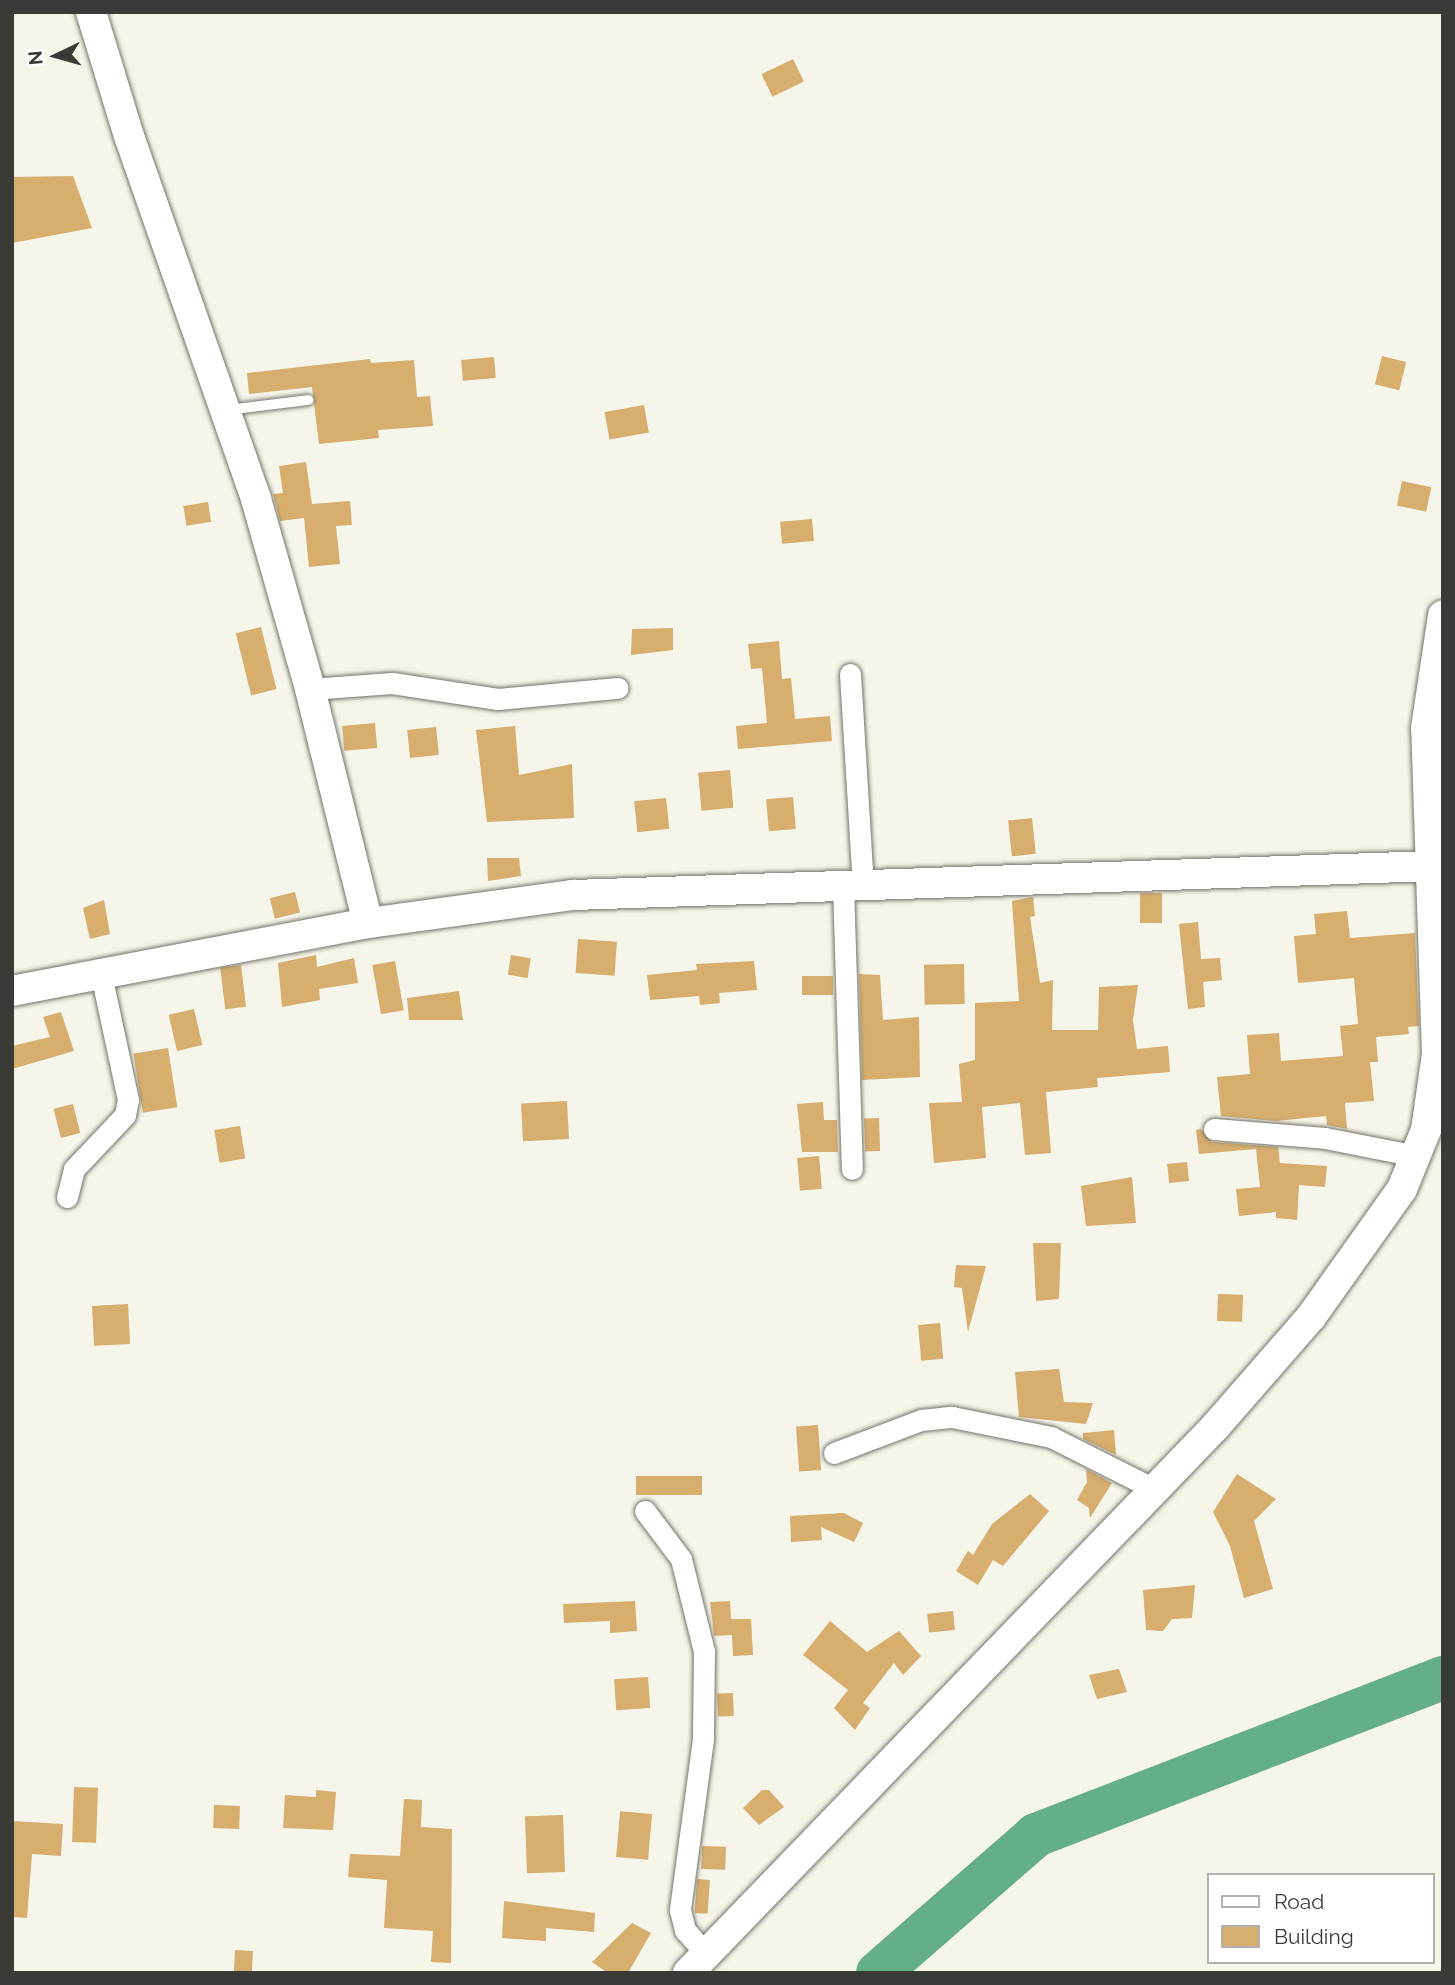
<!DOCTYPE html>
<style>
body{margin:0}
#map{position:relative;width:1455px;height:1985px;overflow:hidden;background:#f5f5ea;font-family:Raleway,sans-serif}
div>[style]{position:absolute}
.river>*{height:44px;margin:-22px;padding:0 22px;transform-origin:22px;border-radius:22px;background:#64ae88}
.building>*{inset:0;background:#d7ae6e;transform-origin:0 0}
.roads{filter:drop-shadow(0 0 2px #74746b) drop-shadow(0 0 2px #74746b)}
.lane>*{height:10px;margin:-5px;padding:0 5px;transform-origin:5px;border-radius:5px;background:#fff}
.street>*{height:21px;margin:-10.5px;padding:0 10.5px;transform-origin:10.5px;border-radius:10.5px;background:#fff}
.secondary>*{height:30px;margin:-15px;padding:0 15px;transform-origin:15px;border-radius:15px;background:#fff}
span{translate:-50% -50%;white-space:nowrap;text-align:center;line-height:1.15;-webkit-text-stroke:6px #fff;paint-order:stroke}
.frame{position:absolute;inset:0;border:14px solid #3a3a36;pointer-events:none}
.legend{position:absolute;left:1207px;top:1873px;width:228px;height:91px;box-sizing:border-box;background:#fff;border:2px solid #b0b0af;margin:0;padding:9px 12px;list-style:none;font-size:21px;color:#3a3a36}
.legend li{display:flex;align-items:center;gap:14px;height:35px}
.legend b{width:35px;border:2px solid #b0b0af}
.north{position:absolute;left:21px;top:21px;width:70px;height:70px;-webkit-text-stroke:5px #fff;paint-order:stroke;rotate:265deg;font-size:19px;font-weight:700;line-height:28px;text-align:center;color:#3a3a36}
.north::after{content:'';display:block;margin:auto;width:24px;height:32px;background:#3a3a36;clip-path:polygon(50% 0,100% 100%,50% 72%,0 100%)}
</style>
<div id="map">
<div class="river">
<i style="left:878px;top:1973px;width:210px;rotate:-41.1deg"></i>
<i style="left:1036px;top:1835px;width:436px;rotate:-21.1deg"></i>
</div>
<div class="building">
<i style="left:793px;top:59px;width:25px;height:35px;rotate:64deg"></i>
<i style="clip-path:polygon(73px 176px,92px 228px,12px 243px,12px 177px)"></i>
<i style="left:1382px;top:356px;width:25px;height:29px;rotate:14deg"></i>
<i style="left:494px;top:357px;width:21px;height:33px;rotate:85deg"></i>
<i style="clip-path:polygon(370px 359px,371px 363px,414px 360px,417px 397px,430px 396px,433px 426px,378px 430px,379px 438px,319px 444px,312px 387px,249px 394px,247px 373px)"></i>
<i style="left:644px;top:405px;width:28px;height:40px;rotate:80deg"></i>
<i style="clip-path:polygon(306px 462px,312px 504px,350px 501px,352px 525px,336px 526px,340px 564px,309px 567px,304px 518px,280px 521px,273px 494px,283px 493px,279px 466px)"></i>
<i style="left:1402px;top:481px;width:30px;height:25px;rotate:12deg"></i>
<i style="left:208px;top:502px;width:20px;height:25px;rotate:81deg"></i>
<i style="left:812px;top:519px;width:22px;height:32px;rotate:85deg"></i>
<i style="left:261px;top:627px;width:64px;height:26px;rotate:76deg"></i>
<i style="clip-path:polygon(673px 628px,673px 650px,631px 655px,632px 629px)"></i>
<i style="clip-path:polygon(779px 641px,782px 679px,791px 678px,795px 719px,830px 716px,832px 741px,738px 749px,736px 726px,767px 723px,762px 668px,751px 669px,748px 644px)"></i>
<i style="left:375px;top:723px;width:25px;height:33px;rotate:85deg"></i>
<i style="clip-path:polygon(515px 726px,519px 775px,572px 764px,574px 818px,487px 822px,476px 730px)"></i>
<i style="left:436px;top:727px;width:28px;height:29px;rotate:84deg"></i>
<i style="left:730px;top:770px;width:38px;height:32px;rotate:85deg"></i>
<i style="left:793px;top:797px;width:32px;height:27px;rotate:85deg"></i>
<i style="left:666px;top:798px;width:31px;height:32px;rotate:84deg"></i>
<i style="left:1032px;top:818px;width:36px;height:24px;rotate:84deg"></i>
<i style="clip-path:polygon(487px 858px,519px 858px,521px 876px,488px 881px)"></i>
<i style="left:295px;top:892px;width:21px;height:26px;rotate:76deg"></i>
<i style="left:1140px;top:893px;width:22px;height:30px"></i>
<i style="clip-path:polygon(1033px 897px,1035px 916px,1030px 917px,1040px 983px,1053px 980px,1052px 1030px,1098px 1030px,1099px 987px,1138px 985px,1133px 1020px,1137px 1049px,1168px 1046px,1170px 1072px,1097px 1078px,1098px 1087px,1046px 1092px,1051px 1153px,1025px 1155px,1020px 1103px,982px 1107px,986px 1158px,934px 1163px,929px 1103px,962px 1102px,959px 1064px,975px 1060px,975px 1003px,1019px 1001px,1012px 901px)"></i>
<i style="clip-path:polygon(104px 900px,110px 934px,90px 939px,83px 908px)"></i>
<i style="clip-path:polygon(1347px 911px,1350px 938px,1415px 933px,1419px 1026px,1408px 1027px,1409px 1034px,1376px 1037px,1378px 1062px,1370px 1062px,1374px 1101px,1345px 1103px,1347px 1129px,1327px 1125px,1326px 1116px,1276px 1121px,1221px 1116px,1217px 1077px,1250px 1074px,1247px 1035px,1279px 1033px,1281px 1061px,1343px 1056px,1340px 1026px,1358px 1024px,1354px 978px,1298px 983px,1294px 936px,1316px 934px,1314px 914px)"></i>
<i style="clip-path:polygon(1198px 922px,1201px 959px,1220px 958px,1222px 980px,1203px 982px,1205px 1007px,1188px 1009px,1179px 924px)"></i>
<i style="left:578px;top:939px;width:39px;height:34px;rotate:4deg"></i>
<i style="clip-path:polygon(316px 955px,317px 967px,354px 958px,358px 983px,319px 989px,320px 1000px,282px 1007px,278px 963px)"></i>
<i style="left:511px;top:955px;width:20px;height:20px;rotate:9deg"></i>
<i style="left:395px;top:961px;width:50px;height:23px;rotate:80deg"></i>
<i style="clip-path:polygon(754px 961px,757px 990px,719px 993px,720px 1003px,700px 1005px,699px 996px,650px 1000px,647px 975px,697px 970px,696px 964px)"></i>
<i style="left:964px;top:964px;width:40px;height:40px;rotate:89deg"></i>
<i style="left:241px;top:965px;width:42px;height:21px;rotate:83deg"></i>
<i style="clip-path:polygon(859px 974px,880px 975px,883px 1020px,919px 1017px,920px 1077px,862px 1080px)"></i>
<i style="left:833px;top:976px;width:19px;height:31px;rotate:90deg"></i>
<i style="clip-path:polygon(459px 991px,463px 1020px,409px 1020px,407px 998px)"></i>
<i style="left:194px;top:1009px;width:37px;height:26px;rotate:77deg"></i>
<i style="clip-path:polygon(61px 1012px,74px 1051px,12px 1069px,12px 1046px,50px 1037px,43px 1017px)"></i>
<i style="left:168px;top:1048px;width:60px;height:35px;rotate:81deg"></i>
<i style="left:567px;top:1101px;width:38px;height:46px;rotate:87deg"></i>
<i style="clip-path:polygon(823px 1102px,824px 1120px,837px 1120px,838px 1152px,802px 1152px,797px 1104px)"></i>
<i style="left:73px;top:1104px;width:30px;height:20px;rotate:76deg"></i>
<i style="left:879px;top:1118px;width:33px;height:15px;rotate:88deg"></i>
<i style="left:240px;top:1126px;width:33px;height:26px;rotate:81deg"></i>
<i style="clip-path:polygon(1201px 1129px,1212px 1142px,1278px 1147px,1280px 1163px,1327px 1166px,1325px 1187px,1299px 1185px,1297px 1220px,1276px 1218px,1276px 1212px,1239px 1216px,1236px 1189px,1260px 1187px,1256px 1149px,1199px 1154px,1196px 1130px)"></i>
<i style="left:819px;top:1156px;width:33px;height:22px;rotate:85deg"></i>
<i style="left:1187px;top:1162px;width:19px;height:20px;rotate:84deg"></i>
<i style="clip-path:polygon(1132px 1177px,1136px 1223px,1086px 1226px,1081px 1186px)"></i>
<i style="clip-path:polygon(1033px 1243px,1061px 1243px,1059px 1299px,1036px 1301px)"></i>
<i style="clip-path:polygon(956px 1265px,986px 1266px,968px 1332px,962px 1288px,954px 1287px)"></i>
<i style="left:1218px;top:1294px;width:25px;height:27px;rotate:2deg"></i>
<i style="left:128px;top:1304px;width:40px;height:36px;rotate:87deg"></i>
<i style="left:940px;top:1323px;width:36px;height:22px;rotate:85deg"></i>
<i style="clip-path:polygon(1059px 1369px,1064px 1402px,1093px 1403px,1086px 1424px,1019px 1417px,1015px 1372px)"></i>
<i style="left:818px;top:1425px;width:45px;height:22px;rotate:86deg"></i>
<i style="clip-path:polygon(1114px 1430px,1116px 1455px,1083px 1439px,1083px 1433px)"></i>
<i style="clip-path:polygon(1086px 1469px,1112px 1483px,1090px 1518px,1089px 1508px,1077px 1500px,1087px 1482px)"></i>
<i style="clip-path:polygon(1237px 1474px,1276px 1499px,1254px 1521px,1273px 1589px,1244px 1598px,1230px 1546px,1213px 1512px)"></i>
<i style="left:702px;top:1476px;width:19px;height:66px;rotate:90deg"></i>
<i style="clip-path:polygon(1030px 1494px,1049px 1511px,1003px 1566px,993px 1560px,978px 1585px,956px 1571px,968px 1551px,973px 1555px,992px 1524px)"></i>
<i style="clip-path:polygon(844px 1513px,863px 1523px,854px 1542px,821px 1527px,822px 1540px,791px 1542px,790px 1516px)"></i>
<i style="clip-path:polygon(1195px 1585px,1192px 1618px,1172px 1619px,1163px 1631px,1146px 1630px,1143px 1590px)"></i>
<i style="clip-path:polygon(635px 1601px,637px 1631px,610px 1633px,610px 1621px,564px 1623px,563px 1604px)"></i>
<i style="clip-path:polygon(730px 1601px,731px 1619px,751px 1619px,753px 1655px,733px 1656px,732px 1635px,714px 1636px,710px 1602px)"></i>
<i style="left:953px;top:1611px;width:19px;height:26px;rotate:84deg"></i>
<i style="clip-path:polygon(830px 1621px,867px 1652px,899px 1631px,921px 1656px,903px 1675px,894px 1663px,863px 1703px,870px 1708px,855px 1730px,834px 1708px,848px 1690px,803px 1655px)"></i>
<i style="clip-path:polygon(1119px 1669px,1127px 1692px,1097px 1699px,1089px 1675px)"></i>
<i style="left:648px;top:1677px;width:31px;height:34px;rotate:86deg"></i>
<i style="left:733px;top:1693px;width:23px;height:16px;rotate:88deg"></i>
<i style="left:74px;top:1787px;width:24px;height:55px;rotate:2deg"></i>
<i style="clip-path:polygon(316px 1790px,336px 1792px,333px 1830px,283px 1828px,285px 1795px,316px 1797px)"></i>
<i style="clip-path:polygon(762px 1790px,769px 1790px,784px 1807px,759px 1825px,743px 1808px)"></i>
<i style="clip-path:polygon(404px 1799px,422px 1800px,421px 1827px,452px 1829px,451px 1963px,431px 1962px,433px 1931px,384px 1928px,387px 1880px,348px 1877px,350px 1854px,400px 1856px)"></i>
<i style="left:214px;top:1805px;width:26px;height:23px;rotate:2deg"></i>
<i style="left:652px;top:1814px;width:46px;height:32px;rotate:95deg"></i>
<i style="left:563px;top:1815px;width:57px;height:38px;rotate:88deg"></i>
<i style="clip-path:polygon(12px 1821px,63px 1824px,61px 1856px,32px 1854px,27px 1918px,12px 1917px)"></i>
<i style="left:702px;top:1846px;width:24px;height:23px;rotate:2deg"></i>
<i style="left:697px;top:1879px;width:13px;height:34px;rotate:4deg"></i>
<i style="clip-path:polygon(504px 1901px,595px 1913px,594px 1932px,546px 1928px,546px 1941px,502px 1938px)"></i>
<i style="clip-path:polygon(632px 1923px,651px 1933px,628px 1973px,608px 1973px,592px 1962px)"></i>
<i style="left:235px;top:1950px;width:18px;height:23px;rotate:3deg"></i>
</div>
<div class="roads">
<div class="lane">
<i style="left:227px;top:410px;width:82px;rotate:-7deg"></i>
</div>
<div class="street">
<i style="left:850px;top:674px;width:212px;rotate:86.5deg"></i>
<i style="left:310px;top:689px;width:82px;rotate:-4.2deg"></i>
<i style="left:392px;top:683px;width:107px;rotate:8.6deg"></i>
<i style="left:498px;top:699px;width:120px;rotate:-5.3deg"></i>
<i style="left:843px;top:886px;width:283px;rotate:88.2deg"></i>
<i style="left:1214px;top:1129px;width:111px;rotate:4.6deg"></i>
<i style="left:1325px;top:1138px;width:94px;rotate:11.1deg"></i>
<i style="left:67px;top:1197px;width:29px;rotate:-76deg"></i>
<i style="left:74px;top:1169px;width:74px;rotate:-46.6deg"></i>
<i style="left:125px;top:1115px;width:15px;rotate:-79deg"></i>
<i style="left:128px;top:1100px;width:129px;rotate:-102.1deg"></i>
<i style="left:834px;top:1453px;width:93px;rotate:-20.8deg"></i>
<i style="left:921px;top:1420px;width:31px;rotate:-6deg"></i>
<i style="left:952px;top:1417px;width:101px;rotate:11.4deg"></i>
<i style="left:1051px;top:1437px;width:118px;rotate:26.8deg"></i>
<i style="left:645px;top:1511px;width:60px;rotate:53.1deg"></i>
<i style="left:681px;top:1559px;width:95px;rotate:76deg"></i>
<i style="left:704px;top:1651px;width:88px;rotate:90.7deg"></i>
<i style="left:703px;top:1739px;width:173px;rotate:97.7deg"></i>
<i style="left:680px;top:1910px;width:21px;rotate:76deg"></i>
<i style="left:685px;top:1930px;width:32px;rotate:49deg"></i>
</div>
<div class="secondary">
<i style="left:91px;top:12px;width:130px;rotate:73deg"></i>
<i style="left:129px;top:136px;width:385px;rotate:70.7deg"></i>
<i style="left:256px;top:499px;width:198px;rotate:74.1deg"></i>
<i style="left:310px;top:689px;width:241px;rotate:76.1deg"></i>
<i style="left:12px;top:991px;width:362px;rotate:-10.8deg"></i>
<i style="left:368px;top:923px;width:207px;rotate:-7.8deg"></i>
<i style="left:573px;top:895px;width:859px;rotate:-1.93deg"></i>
<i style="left:688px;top:1973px;width:759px;rotate:-46.01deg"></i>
<i style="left:1215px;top:1427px;width:146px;rotate:-48.9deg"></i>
<i style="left:1311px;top:1317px;width:157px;rotate:-54.6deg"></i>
<i style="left:1402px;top:1189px;width:64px;rotate:-67.9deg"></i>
<i style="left:1426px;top:1130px;width:77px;rotate:-81.8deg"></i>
<i style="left:1437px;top:1054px;width:326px;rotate:-91.9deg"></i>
<i style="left:1426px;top:728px;width:114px;rotate:-81.4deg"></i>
</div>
</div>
<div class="frame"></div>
<ul class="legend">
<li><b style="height:9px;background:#fff"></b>Road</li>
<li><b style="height:19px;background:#d7ae6e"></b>Building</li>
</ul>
<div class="north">N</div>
</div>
